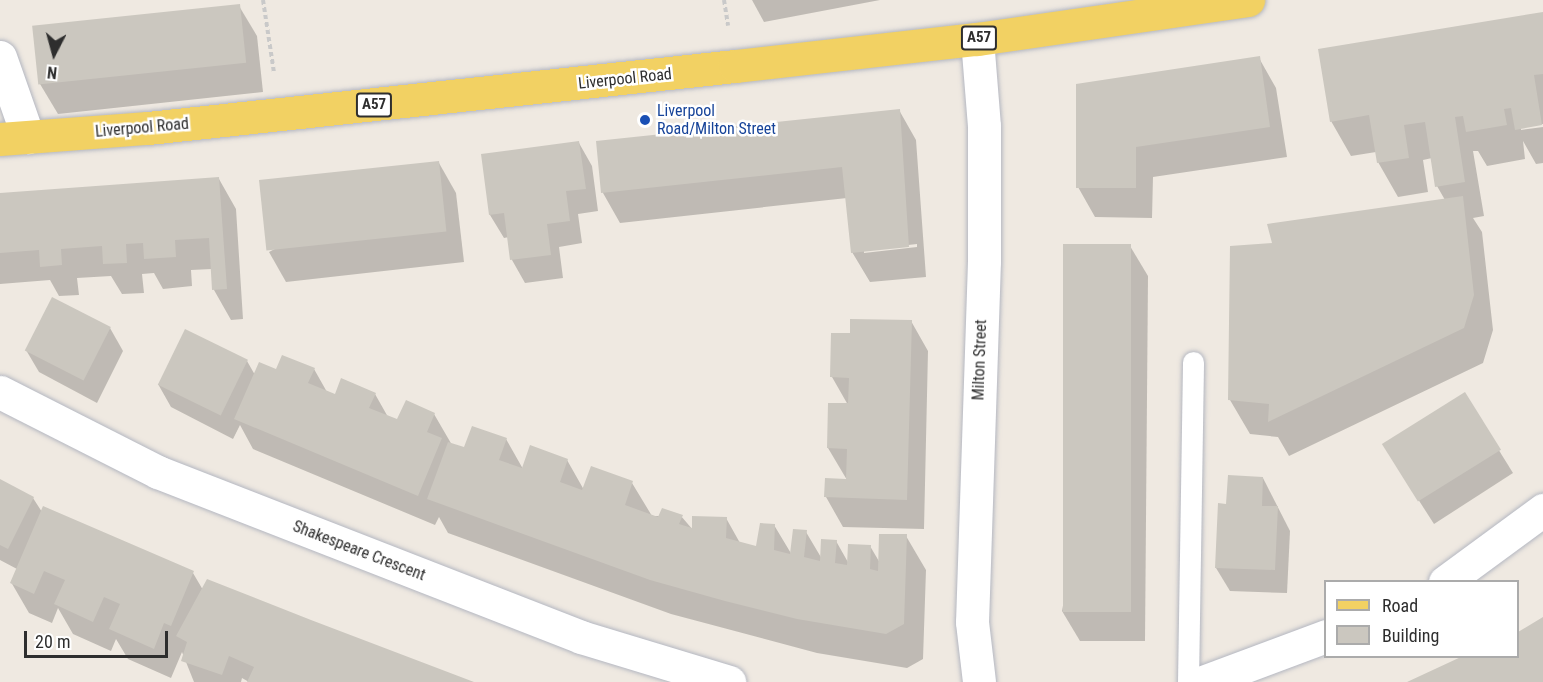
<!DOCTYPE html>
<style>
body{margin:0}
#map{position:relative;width:1543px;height:682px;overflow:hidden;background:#efe9e1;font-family:"Roboto Condensed",sans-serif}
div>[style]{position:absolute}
.shadow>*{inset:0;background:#0003}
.building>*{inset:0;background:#cbc7bf;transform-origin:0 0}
.path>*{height:4px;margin-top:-2px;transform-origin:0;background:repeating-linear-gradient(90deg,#c9c9c9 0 4.5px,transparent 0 7.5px)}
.roads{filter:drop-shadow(0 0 2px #b4b7c1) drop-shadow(0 0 2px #b4b7c1)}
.service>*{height:21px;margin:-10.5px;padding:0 10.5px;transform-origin:10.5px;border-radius:10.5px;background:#fff}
.minor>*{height:33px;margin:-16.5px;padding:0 16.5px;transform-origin:16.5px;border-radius:16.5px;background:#fff}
.primary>*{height:33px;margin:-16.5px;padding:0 16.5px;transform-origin:16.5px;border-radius:16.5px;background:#f2d163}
.dots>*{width:16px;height:16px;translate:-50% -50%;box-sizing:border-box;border:3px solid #fff;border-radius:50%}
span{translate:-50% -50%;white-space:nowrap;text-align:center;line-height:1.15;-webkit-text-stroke:5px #fff;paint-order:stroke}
.shield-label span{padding:2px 4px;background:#fff;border:2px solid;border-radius:4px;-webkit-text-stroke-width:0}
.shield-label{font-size:15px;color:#2e2e2e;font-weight:700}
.street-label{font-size:16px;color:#2e2e2e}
.transit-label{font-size:16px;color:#164399}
.left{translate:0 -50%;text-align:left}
.legend{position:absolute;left:1324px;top:580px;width:195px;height:78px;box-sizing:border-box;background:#fff;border:2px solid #ababab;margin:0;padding:8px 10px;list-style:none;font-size:18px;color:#2e2e2e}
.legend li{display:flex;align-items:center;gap:12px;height:30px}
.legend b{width:30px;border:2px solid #ababab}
.north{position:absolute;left:24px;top:24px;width:60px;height:60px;-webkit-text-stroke:4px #fff;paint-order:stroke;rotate:186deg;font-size:16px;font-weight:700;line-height:24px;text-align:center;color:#2e2e2e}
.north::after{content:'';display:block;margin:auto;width:21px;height:27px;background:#2e2e2e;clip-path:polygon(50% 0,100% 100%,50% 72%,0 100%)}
.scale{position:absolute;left:24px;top:631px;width:144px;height:27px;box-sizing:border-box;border:3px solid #2e2e2e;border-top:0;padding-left:8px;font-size:18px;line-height:21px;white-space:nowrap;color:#2e2e2e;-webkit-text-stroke:4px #fff;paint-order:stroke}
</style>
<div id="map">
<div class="shadow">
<i style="clip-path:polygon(752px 0,880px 0,764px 22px)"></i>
<i style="clip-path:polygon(239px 6px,257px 36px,263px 92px,58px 114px,40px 84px)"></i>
<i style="clip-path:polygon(1543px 13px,1543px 124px,1521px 127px,1521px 130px,1543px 127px,1543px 163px,1536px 164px,1523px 141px,1525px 159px,1487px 166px,1478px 151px,1473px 151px,1484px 216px,1473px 218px,1482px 232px,1493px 330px,1483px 363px,1289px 456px,1278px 437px,1250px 434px,1230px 400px,1274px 244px,1445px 200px,1437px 186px,1432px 158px,1423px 160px,1428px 192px,1398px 197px,1378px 162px,1376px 152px,1351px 156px,1331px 121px)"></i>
<i style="clip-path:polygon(1259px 58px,1276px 88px,1287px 157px,1153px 177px,1152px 218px,1095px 217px,1078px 187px)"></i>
<i style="clip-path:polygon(evenodd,899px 110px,916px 140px,926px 277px,870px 282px,852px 252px,847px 198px,620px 223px,603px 193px,597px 143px,899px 110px,917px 244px,917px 247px,864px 253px,864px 250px,917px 244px)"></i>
<i style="clip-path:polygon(579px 143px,592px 166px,598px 211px,578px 214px,582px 243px,559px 247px,563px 278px,525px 283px,512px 260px,509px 237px,504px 238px,490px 215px,483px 156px)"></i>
<i style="clip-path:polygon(439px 163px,456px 193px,464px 262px,286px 282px,269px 252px)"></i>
<i style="clip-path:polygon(219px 179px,236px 209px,243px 319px,231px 320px,214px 290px,212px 269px,191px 270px,192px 286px,163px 289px,154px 273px,142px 274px,144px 293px,122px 294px,111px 276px,77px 278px,79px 295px,59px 296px,50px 280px,0 284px,0 194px)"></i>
<i style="clip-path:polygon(1130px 246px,1148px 276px,1145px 641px,1080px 641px,1062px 611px)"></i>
<i style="clip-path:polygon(911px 321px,928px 351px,924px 529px,843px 527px,826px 497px,847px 480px,828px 448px,829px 404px,848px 405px,832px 377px,851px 335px)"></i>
<i style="clip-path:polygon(110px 328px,123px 351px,97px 403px,39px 372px,26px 350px)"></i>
<i style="clip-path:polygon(247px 361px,255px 375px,314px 369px,327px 392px,336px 395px,375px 394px,388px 417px,398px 421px,434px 414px,452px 445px,465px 449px,506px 439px,523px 469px,567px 460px,584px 490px,632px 483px,652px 516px,681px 516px,693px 530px,726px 518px,740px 543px,757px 548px,774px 525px,792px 555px,806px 532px,822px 559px,836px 541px,849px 564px,870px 546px,880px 563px,906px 536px,926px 570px,923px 659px,907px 668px,817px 653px,671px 614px,448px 533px,439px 517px,435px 525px,253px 449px,240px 425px,233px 439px,171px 407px,158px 384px)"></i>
<i style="clip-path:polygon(1464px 394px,1513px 473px,1434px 524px,1398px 468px)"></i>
<i style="clip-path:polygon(1263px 478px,1290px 531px,1287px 593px,1230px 591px,1216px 568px,1228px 506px)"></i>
<i style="clip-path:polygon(0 481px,33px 498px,42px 512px,193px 573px,203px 590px,471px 682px,249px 682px,242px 678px,241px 682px,194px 682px,182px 652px,171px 678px,128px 659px,116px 639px,111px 651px,73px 634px,58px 608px,52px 623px,29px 613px,11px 582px,17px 569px,0 560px)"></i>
</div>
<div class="building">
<i style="left:240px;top:4px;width:59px;height:209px;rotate:84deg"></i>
<i style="clip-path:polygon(1543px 12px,1543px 74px,1534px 75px,1542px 125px,1515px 130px,1511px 108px,1504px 109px,1507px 125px,1466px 132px,1463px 116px,1455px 117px,1465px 182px,1435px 187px,1425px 122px,1404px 125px,1409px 158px,1377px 163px,1369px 115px,1330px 122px,1318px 49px)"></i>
<i style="clip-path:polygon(1260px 56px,1270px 127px,1136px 147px,1136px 188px,1076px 188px,1076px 84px)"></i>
<i style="clip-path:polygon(900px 109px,909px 247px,851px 253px,842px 167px,601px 193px,596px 141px)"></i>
<i style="clip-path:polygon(579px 141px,586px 189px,566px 191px,570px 221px,547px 224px,551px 255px,510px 260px,504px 213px,489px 215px,481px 154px)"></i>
<i style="left:439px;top:161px;width:71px;height:181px;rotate:84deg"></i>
<i style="clip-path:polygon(219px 177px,227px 289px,212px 290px,209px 238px,175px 240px,176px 257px,144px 259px,143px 243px,126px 244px,127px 263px,103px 264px,102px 246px,61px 249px,62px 265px,40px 267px,39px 250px,0 253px,0 193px)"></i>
<i style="clip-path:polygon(1463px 196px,1474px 295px,1464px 328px,1268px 422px,1269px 404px,1228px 400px,1230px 246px,1272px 243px,1267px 224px)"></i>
<i style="left:1063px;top:244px;width:68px;height:368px"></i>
<i style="left:52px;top:297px;width:66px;height:60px;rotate:27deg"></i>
<i style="clip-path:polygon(850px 319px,912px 320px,907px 500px,824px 497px,825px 478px,846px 479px,847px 449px,827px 448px,828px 403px,848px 403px,849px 378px,830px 377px,831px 333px,850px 333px)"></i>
<i style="left:185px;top:329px;width:70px;height:62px;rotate:26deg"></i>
<i style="clip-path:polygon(282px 355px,315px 368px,308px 383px,335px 394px,341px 378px,376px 393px,369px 408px,397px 419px,406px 400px,435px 413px,427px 432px,442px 438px,418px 496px,234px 419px,259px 362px,276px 369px)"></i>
<i style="left:1465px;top:392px;width:68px;height:98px;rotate:58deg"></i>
<i style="clip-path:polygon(472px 426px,507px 438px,499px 460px,522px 468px,530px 445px,568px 459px,560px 482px,582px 490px,591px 466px,633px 481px,625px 505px,658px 517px,662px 508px,683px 515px,679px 524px,692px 528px,692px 516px,727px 517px,726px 538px,756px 546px,760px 523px,775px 524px,774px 550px,790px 554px,793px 529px,807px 530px,804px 557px,820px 561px,821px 539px,837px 540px,835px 563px,847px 565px,848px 544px,871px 545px,870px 569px,878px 571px,879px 534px,907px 534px,904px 624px,886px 634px,797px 619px,725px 601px,650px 580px,427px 499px,448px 442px,464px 447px)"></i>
<i style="clip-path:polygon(1228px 475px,1263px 477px,1262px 506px,1278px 506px,1275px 570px,1215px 568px,1218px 503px,1226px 504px)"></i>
<i style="clip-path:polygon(0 479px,34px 497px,8px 549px,0 545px)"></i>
<i style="clip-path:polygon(43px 506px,194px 571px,171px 626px,164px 623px,154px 649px,109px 629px,120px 604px,104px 597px,93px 622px,54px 604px,65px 580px,44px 571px,34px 594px,10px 583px)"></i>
<i style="clip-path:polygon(207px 579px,311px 620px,474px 682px,247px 682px,254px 667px,229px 656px,222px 675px,181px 661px,187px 642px,176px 636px)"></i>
<i style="clip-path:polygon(1543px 617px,1543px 682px,1407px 682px,1463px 656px,1518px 656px,1518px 632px)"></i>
</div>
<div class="path">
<i style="left:263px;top:0;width:74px;rotate:81.4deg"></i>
<i style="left:724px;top:0;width:26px;rotate:81deg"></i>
</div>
<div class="roads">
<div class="service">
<i style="left:1188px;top:682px;width:320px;rotate:-89.1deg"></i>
</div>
<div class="minor">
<i style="left:977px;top:39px;width:87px;rotate:85.4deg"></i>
<i style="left:984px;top:126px;width:135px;rotate:90deg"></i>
<i style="left:984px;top:261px;width:361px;rotate:91.9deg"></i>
<i style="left:972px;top:622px;width:60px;rotate:83.3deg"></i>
<i style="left:0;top:57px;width:85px;rotate:70.7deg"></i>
<i style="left:0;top:392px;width:177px;rotate:26.9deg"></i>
<i style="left:158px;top:472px;width:454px;rotate:21.3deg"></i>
<i style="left:581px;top:637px;width:155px;rotate:16.9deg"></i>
<i style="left:1445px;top:582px;width:122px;rotate:-36.3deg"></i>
<i style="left:1203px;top:682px;width:131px;rotate:-20.5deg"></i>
</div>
<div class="primary">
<i style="left:0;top:139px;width:148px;rotate:-4.3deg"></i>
<i style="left:148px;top:128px;width:590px;rotate:-6.03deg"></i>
<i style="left:735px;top:66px;width:244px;rotate:-6.4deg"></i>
<i style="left:977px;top:39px;width:274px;rotate:-8.2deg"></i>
</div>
</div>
<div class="dots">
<i style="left:645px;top:120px;background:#1a4fb4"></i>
</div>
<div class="shield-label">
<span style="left:979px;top:38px">A57</span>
<span style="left:374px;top:105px">A57</span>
</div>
<div class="street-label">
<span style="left:625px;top:79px;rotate:-6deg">Liverpool Road</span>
<span style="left:142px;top:128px;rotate:-5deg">Liverpool Road</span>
<span style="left:980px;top:360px;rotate:-88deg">Milton Street</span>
<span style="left:359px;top:551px;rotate:21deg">Shakespeare Crescent</span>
</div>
<div class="transit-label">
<span class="left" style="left:657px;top:120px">Liverpool<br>Road/Milton Street</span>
</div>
<ul class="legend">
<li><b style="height:8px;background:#f2d163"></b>Road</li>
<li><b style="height:16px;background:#cbc7bf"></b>Building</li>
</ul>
<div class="north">N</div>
<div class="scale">20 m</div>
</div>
